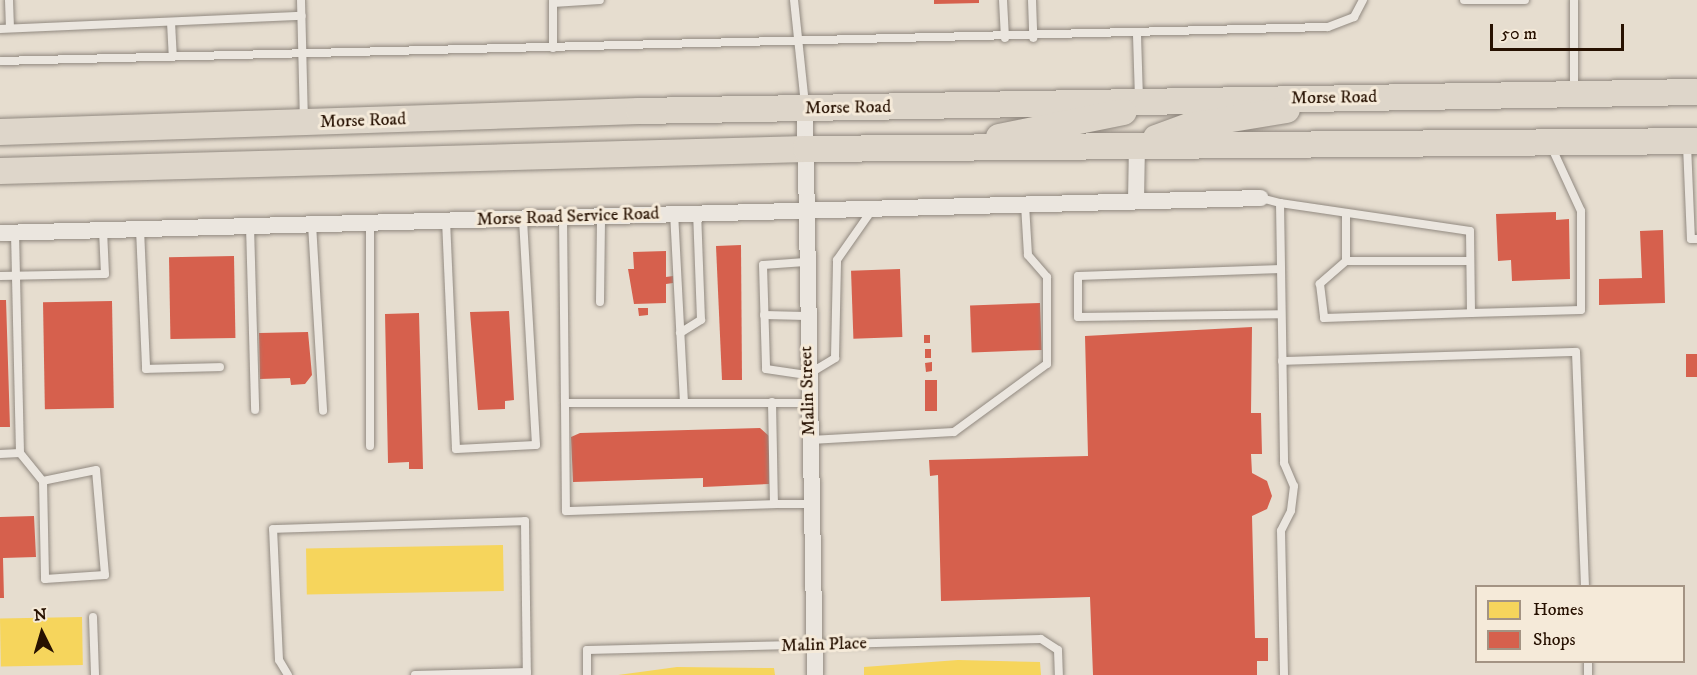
<!DOCTYPE html>
<style>
body{margin:0}
#map{position:relative;width:1697px;height:675px;overflow:hidden;background:#e6ddcf;font-family:"IM FELL DW Pica",serif}
div>[style]{position:absolute}
.homes>*{inset:0;background:#f6d55c;transform-origin:0 0}
.shops>*{inset:0;background:#d6604d;transform-origin:0 0}
.roads{filter:drop-shadow(0 0 2px #918980) drop-shadow(0 0 2px #918980)}
.service>*{height:8px;margin:-4px;padding:0 4px;transform-origin:4px;border-radius:4px;background:#ebe6df}
.minor>*{height:16px;margin:-8px;padding:0 8px;transform-origin:8px;border-radius:8px;background:#ebe6df}
.primary>*{height:26px;margin:-13px;padding:0 13px;transform-origin:13px;border-radius:13px;background:#ded6ca}
span{translate:-50% -50%;white-space:nowrap;text-align:center;line-height:1.15;-webkit-text-stroke:6px #f5ead9;paint-order:stroke}
.street-label{font-size:18px;color:#271101}
.legend{position:absolute;left:1475px;top:585px;width:210px;height:78px;box-sizing:border-box;background:#f5ead9;border:2px solid #a39383;margin:0;padding:8px 10px;list-style:none;font-size:18px;color:#271101}
.legend li{display:flex;align-items:center;gap:12px;height:30px}
.legend b{width:30px;border:2px solid #a39383}
.north{position:absolute;left:12px;top:603px;width:60px;height:60px;-webkit-text-stroke:4px #f5ead9;paint-order:stroke;rotate:355deg;font-size:16px;font-weight:700;line-height:24px;text-align:center;color:#271101}
.north::after{content:'';display:block;margin:auto;width:21px;height:27px;background:#271101;clip-path:polygon(50% 0,100% 100%,50% 72%,0 100%)}
.scale{position:absolute;left:1490px;top:24px;width:134px;height:27px;box-sizing:border-box;border:3px solid #271101;border-top:0;padding-left:8px;font-size:18px;line-height:21px;white-space:nowrap;color:#271101;-webkit-text-stroke:4px #f5ead9;paint-order:stroke}
</style>
<div id="map">
<div class="homes">
<i style="left:503px;top:545px;width:46px;height:197px;rotate:89deg"></i>
<i style="left:82px;top:617px;width:48px;height:82px;rotate:89deg"></i>
<i style="clip-path:polygon(958px 660px,1040px 662px,1041px 675px,864px 675px,864px 667px)"></i>
<i style="clip-path:polygon(677px 667px,774px 668px,775px 675px,618px 675px)"></i>
</div>
<div class="shops">
<i style="clip-path:polygon(934px 0,979px 0,979px 3px,934px 4px)"></i>
<i style="clip-path:polygon(1556px 212px,1556px 220px,1569px 219px,1570px 279px,1512px 281px,1511px 260px,1498px 261px,1496px 214px)"></i>
<i style="clip-path:polygon(1663px 230px,1665px 303px,1599px 305px,1599px 279px,1642px 278px,1640px 231px)"></i>
<i style="clip-path:polygon(741px 245px,742px 380px,722px 380px,716px 246px)"></i>
<i style="clip-path:polygon(666px 251px,666px 277px,673px 276px,673px 283px,666px 284px,666px 303px,634px 304px,628px 269px,634px 269px,633px 252px)"></i>
<i style="left:234px;top:256px;width:82px;height:65px;rotate:89deg"></i>
<i style="left:900px;top:269px;width:68px;height:49px;rotate:88deg"></i>
<i style="clip-path:polygon(0 300px,6px 300px,10px 427px,0 427px)"></i>
<i style="left:112px;top:301px;width:107px;height:69px;rotate:89deg"></i>
<i style="left:1040px;top:303px;width:47px;height:70px;rotate:88deg"></i>
<i style="clip-path:polygon(638px 308px,648px 308px,648px 315px,639px 316px)"></i>
<i style="clip-path:polygon(509px 311px,514px 400px,505px 401px,505px 409px,478px 410px,470px 312px)"></i>
<i style="clip-path:polygon(419px 313px,423px 469px,409px 469px,409px 462px,388px 463px,385px 314px)"></i>
<i style="clip-path:polygon(1252px 327px,1251px 413px,1261px 413px,1262px 454px,1251px 454px,1252px 473px,1267px 481px,1272px 496px,1267px 509px,1252px 516px,1255px 638px,1268px 638px,1268px 661px,1257px 661px,1257px 675px,1093px 675px,1090px 597px,941px 601px,938px 475px,930px 476px,929px 460px,1088px 456px,1085px 336px)"></i>
<i style="clip-path:polygon(308px 332px,312px 375px,305px 384px,291px 385px,290px 378px,260px 379px,259px 333px)"></i>
<i style="left:924px;top:335px;width:6px;height:8px"></i>
<i style="left:925px;top:349px;width:6px;height:9px"></i>
<i style="left:1686px;top:354px;width:11px;height:23px"></i>
<i style="clip-path:polygon(932px 362px,932px 371px,926px 372px,925px 363px)"></i>
<i style="left:925px;top:380px;width:12px;height:31px"></i>
<i style="clip-path:polygon(760px 428px,769px 436px,769px 484px,703px 487px,703px 478px,573px 482px,571px 437px,580px 433px)"></i>
<i style="clip-path:polygon(34px 516px,36px 557px,3px 558px,4px 598px,0 598px,0 517px)"></i>
</div>
<div class="roads">
<div class="service">
<i style="left:9px;top:0;width:28px;rotate:88deg"></i>
<i style="left:301px;top:0;width:120px;rotate:88.6deg"></i>
<i style="left:794px;top:0;width:105px;rotate:84deg"></i>
<i style="left:1003px;top:0;width:38px;rotate:87deg"></i>
<i style="left:1032px;top:0;width:38px;rotate:88deg"></i>
<i style="left:1464px;top:0;width:61px"></i>
<i style="left:1574px;top:0;width:93px;rotate:90deg"></i>
<i style="left:553px;top:3px;width:47px;rotate:-3.7deg"></i>
<i style="left:171px;top:22px;width:35px;rotate:87deg"></i>
<i style="left:0;top:29px;width:302px;rotate:-2.5deg"></i>
<i style="left:1137px;top:35px;width:65px;rotate:88.2deg"></i>
<i style="left:553px;top:48px;width:48px;rotate:-90deg"></i>
<i style="left:0;top:61px;width:1328px;rotate:-1.47deg"></i>
<i style="left:1328px;top:27px;width:28px;rotate:-21deg"></i>
<i style="left:1354px;top:17px;width:19px;rotate:-62deg"></i>
<i style="left:1687px;top:145px;width:94px;rotate:87.6deg"></i>
<i style="left:1691px;top:239px;width:6px"></i>
<i style="left:1261px;top:198px;width:20px;rotate:15deg"></i>
<i style="left:1280px;top:203px;width:260px;rotate:89.1deg"></i>
<i style="left:1284px;top:463px;width:25px;rotate:67deg"></i>
<i style="left:1294px;top:486px;width:25px;rotate:97deg"></i>
<i style="left:1291px;top:511px;width:22px;rotate:117deg"></i>
<i style="left:1281px;top:531px;width:144px;rotate:88.8deg"></i>
<i style="left:1280px;top:203px;width:192px;rotate:8.4deg"></i>
<i style="left:1470px;top:231px;width:82px;rotate:89.3deg"></i>
<i style="left:1471px;top:313px;width:110px;rotate:-1.6deg"></i>
<i style="left:1581px;top:310px;width:99px;rotate:-90deg"></i>
<i style="left:1581px;top:211px;width:72px;rotate:-114.8deg"></i>
<i style="left:1346px;top:213px;width:48px;rotate:90deg"></i>
<i style="left:1346px;top:261px;width:35px;rotate:139deg"></i>
<i style="left:1320px;top:284px;width:34px;rotate:83deg"></i>
<i style="left:1324px;top:318px;width:147px;rotate:-1.9deg"></i>
<i style="left:563px;top:217px;width:186px;rotate:89.4deg"></i>
<i style="left:565px;top:403px;width:119px"></i>
<i style="left:684px;top:403px;width:189px;rotate:-93deg"></i>
<i style="left:446px;top:220px;width:229px;rotate:87.5deg"></i>
<i style="left:456px;top:449px;width:80px;rotate:-2.9deg"></i>
<i style="left:536px;top:445px;width:227px;rotate:-93.3deg"></i>
<i style="left:312px;top:224px;width:187px;rotate:86.6deg"></i>
<i style="left:250px;top:226px;width:184px;rotate:88.4deg"></i>
<i style="left:140px;top:229px;width:140px;rotate:87.5deg"></i>
<i style="left:146px;top:369px;width:74px;rotate:-1.5deg"></i>
<i style="left:1346px;top:261px;width:124px"></i>
<i style="left:805px;top:262px;width:42px;rotate:175.9deg"></i>
<i style="left:763px;top:265px;width:104px;rotate:88.3deg"></i>
<i style="left:766px;top:369px;width:41px;rotate:8.3deg"></i>
<i style="left:807px;top:375px;width:33px;rotate:-31deg"></i>
<i style="left:835px;top:358px;width:98px;rotate:-88.8deg"></i>
<i style="left:837px;top:260px;width:61px;rotate:-55deg"></i>
<i style="left:1281px;top:269px;width:203px;rotate:178deg"></i>
<i style="left:1078px;top:276px;width:41px;rotate:90deg"></i>
<i style="left:1078px;top:317px;width:203px;rotate:-0.8deg"></i>
<i style="left:0;top:276px;width:105px;rotate:-1.1deg"></i>
<i style="left:105px;top:274px;width:44px;rotate:-92.6deg"></i>
<i style="left:600px;top:302px;width:86px;rotate:-89.3deg"></i>
<i style="left:764px;top:315px;width:42px;rotate:1.4deg"></i>
<i style="left:680px;top:333px;width:25px;rotate:-32deg"></i>
<i style="left:701px;top:320px;width:107px;rotate:-92.1deg"></i>
<i style="left:1282px;top:361px;width:294px;rotate:-1.8deg"></i>
<i style="left:1576px;top:352px;width:234px;rotate:87.8deg"></i>
<i style="left:772px;top:402px;width:102px;rotate:88.9deg"></i>
<i style="left:774px;top:504px;width:37px"></i>
<i style="left:565px;top:403px;width:108px;rotate:89.5deg"></i>
<i style="left:566px;top:511px;width:208px;rotate:-1.9deg"></i>
<i style="left:684px;top:403px;width:124px"></i>
<i style="left:810px;top:440px;width:144px;rotate:-3.2deg"></i>
<i style="left:954px;top:432px;width:115px;rotate:-36.2deg"></i>
<i style="left:1047px;top:364px;width:87px;rotate:-90deg"></i>
<i style="left:1047px;top:277px;width:29px;rotate:-131deg"></i>
<i style="left:1028px;top:255px;width:51px;rotate:-93.4deg"></i>
<i style="left:370px;top:446px;width:224px;rotate:-90deg"></i>
<i style="left:20px;top:453px;width:36px;rotate:51deg"></i>
<i style="left:43px;top:481px;width:98px;rotate:88.8deg"></i>
<i style="left:45px;top:579px;width:60px;rotate:-3.8deg"></i>
<i style="left:105px;top:575px;width:105px;rotate:-94.9deg"></i>
<i style="left:96px;top:470px;width:54px;rotate:168.3deg"></i>
<i style="left:0;top:454px;width:20px;rotate:-3deg"></i>
<i style="left:20px;top:453px;width:221px;rotate:-91.3deg"></i>
<i style="left:93px;top:617px;width:58px;rotate:88deg"></i>
<i style="left:1588px;top:662px;width:13px;rotate:90deg"></i>
<i style="left:288px;top:675px;width:17px;rotate:-121deg"></i>
<i style="left:279px;top:660px;width:131px;rotate:-92.6deg"></i>
<i style="left:273px;top:529px;width:252px;rotate:-1.8deg"></i>
<i style="left:525px;top:521px;width:154px;rotate:89.3deg"></i>
<i style="left:415px;top:675px;width:112px;rotate:-1.5deg"></i>
<i style="left:587px;top:675px;width:25px;rotate:-90deg"></i>
<i style="left:587px;top:650px;width:454px;rotate:-1.4deg"></i>
<i style="left:1041px;top:639px;width:20px;rotate:33deg"></i>
<i style="left:1058px;top:650px;width:25px;rotate:88deg"></i>
</div>
<div class="minor">
<i style="left:805px;top:108px;width:567px;rotate:88.99deg"></i>
<i style="left:1136px;top:201px;width:57px;rotate:-89deg"></i>
<i style="left:0;top:233px;width:1261px;rotate:-1.59deg"></i>
</div>
<div class="primary">
<i style="left:0;top:132px;width:639px;rotate:-1.88deg"></i>
<i style="left:639px;top:111px;width:1058px;rotate:-1.03deg"></i>
<i style="left:999px;top:137px;width:127px;rotate:-11.3deg"></i>
<i style="left:1156px;top:138px;width:35px;rotate:-20deg"></i>
<i style="left:1189px;top:126px;width:99px;rotate:-9.3deg"></i>
<i style="left:0;top:171px;width:806px;rotate:-1.56deg"></i>
<i style="left:806px;top:149px;width:891px;rotate:-0.51deg"></i>
</div>
</div>
<div class="street-label">
<span style="left:1334px;top:98px;rotate:-1deg">Morse Road</span>
<span style="left:848px;top:108px;rotate:-1deg">Morse Road</span>
<span style="left:363px;top:121px;rotate:-2deg">Morse Road</span>
<span style="left:568px;top:217px;rotate:-2deg">Morse Road Service Road</span>
<span style="left:808px;top:391px;rotate:-92deg">Malin Street</span>
<span style="left:824px;top:645px;rotate:-2deg">Malin Place</span>
</div>
<ul class="legend">
<li><b style="height:16px;background:#f6d55c"></b>Homes</li>
<li><b style="height:16px;background:#d6604d"></b>Shops</li>
</ul>
<div class="north">N</div>
<div class="scale">50 m</div>
</div>
